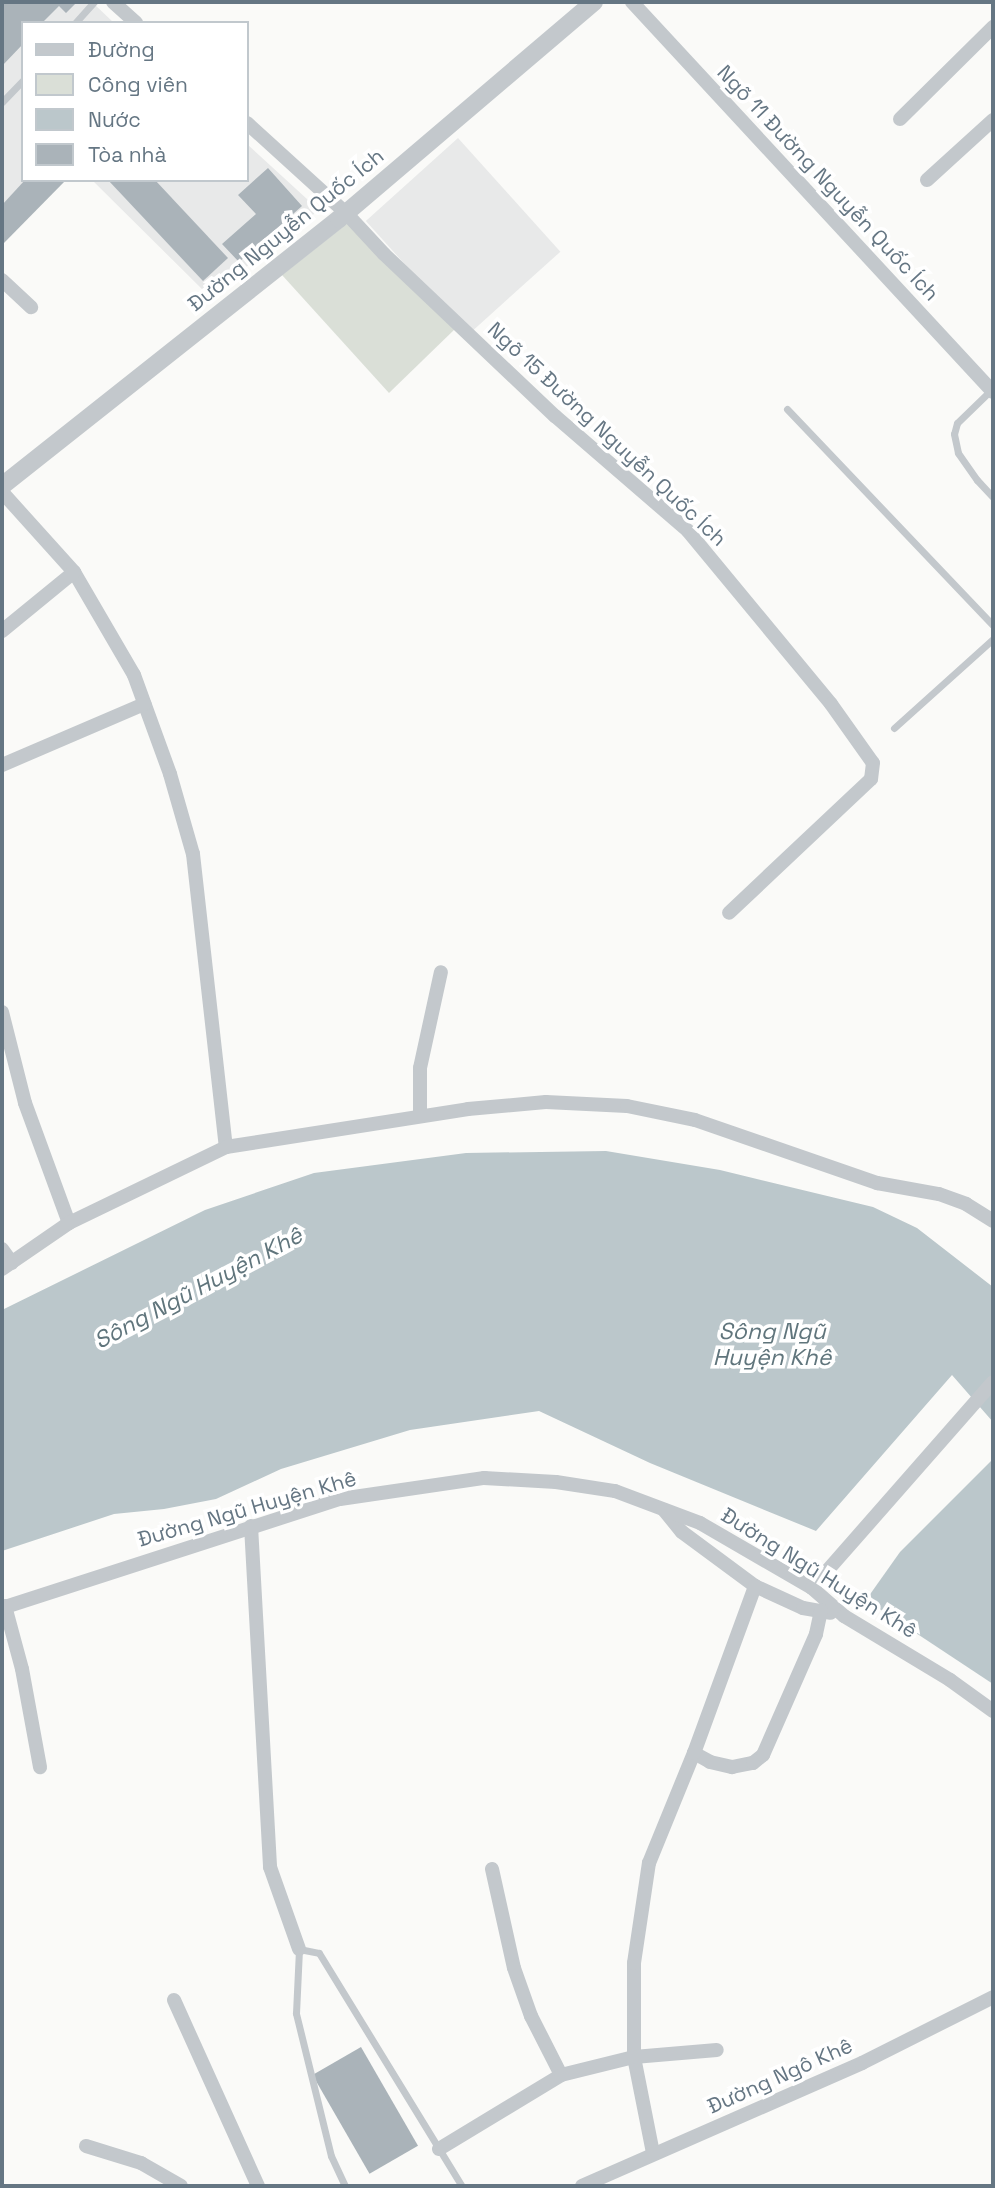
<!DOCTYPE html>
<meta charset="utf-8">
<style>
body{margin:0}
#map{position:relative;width:995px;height:2188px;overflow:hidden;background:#fafaf8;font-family:"Space Grotesk",sans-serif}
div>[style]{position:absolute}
.built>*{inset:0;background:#e8e9e9;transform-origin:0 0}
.green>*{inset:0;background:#dadfd7}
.water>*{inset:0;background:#bbc7cb}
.building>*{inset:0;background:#aab3b9;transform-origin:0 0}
.service>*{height:7px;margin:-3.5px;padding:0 3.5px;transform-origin:3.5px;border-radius:3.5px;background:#c3c8cc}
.minor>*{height:14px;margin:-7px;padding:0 7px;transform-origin:7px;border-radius:7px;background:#c3c8cc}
.tertiary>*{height:18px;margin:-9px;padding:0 9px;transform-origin:9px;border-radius:9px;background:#c3c8cc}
span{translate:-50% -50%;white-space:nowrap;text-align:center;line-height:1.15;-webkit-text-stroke:7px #fff;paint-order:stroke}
.street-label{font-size:21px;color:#657683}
.water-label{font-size:23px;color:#60757c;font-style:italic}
.frame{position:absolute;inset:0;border:4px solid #657683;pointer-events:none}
.legend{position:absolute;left:21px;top:21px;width:228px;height:161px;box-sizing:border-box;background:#fff;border:2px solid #c1c8cd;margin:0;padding:9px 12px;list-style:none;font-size:21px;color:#657683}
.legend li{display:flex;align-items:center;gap:14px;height:35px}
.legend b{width:35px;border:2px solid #c1c8cd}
</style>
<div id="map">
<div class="built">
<i style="clip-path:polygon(2px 2px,92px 2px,114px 23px,23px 23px,23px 180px,59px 180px,2px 237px)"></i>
<i style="left:458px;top:138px;width:153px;height:124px;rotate:48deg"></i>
<i style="clip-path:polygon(247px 144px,319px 210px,209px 296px,92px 180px,247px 180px)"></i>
</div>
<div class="green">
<i style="clip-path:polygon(349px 222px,456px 328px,389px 393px,282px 275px)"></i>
</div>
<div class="water">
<i style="clip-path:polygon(606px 1151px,720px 1170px,873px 1207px,917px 1228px,993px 1287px,993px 1422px,952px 1375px,816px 1531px,650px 1463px,539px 1411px,410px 1430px,281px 1469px,216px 1499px,164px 1509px,114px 1514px,2px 1551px,2px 1310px,205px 1210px,314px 1173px,466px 1153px)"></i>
<i style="clip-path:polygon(993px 1459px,993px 1684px,866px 1600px,900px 1552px)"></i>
</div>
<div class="building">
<i style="clip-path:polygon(2px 2px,77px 2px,66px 13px,59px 6px,42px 23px,23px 23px,23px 44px,2px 66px)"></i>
<i style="clip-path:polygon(268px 168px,302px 206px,239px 262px,222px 244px,256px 214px,238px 195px)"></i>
<i style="clip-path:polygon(25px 180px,66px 180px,2px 245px,2px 205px)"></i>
<i style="clip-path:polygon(108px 180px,155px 180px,228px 258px,203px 281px)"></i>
<i style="left:361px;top:2047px;width:114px;height:56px;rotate:60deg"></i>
</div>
<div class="service">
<i style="left:75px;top:23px;width:28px;rotate:-48deg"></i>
<i style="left:2px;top:102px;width:30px;rotate:-46deg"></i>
<i style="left:991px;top:390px;width:47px;rotate:135.9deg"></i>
<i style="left:957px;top:423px;width:11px;rotate:105deg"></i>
<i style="left:954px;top:434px;width:19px;rotate:78deg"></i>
<i style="left:958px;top:453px;width:33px;rotate:55deg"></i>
<i style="left:977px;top:480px;width:23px;rotate:47deg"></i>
<i style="left:787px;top:409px;width:298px;rotate:46.4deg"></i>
<i style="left:894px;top:728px;width:133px;rotate:-42deg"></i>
<i style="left:345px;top:2186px;width:33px;rotate:-115deg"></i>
<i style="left:331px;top:2156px;width:147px;rotate:-103.8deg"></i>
<i style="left:296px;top:2013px;width:64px;rotate:-87.3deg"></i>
<i style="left:299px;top:1949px;width:20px;rotate:11deg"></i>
<i style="left:319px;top:1953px;width:273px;rotate:58.5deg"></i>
</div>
<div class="minor">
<i style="left:113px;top:2px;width:31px;rotate:42deg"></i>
<i style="left:632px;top:2px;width:531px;rotate:47.21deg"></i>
<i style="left:900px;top:119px;width:131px;rotate:-44.7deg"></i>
<i style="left:247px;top:123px;width:134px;rotate:42.3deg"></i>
<i style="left:346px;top:213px;width:56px;rotate:47.2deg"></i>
<i style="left:384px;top:254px;width:236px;rotate:43.5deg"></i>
<i style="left:555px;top:416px;width:176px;rotate:40.8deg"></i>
<i style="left:688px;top:531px;width:224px;rotate:50.4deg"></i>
<i style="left:831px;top:704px;width:72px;rotate:54.6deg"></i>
<i style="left:873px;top:763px;width:16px;rotate:97deg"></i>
<i style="left:871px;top:779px;width:195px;rotate:136.7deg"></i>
<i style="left:927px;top:180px;width:89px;rotate:-42.3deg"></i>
<i style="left:2px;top:280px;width:40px;rotate:43deg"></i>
<i style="left:2px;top:492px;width:108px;rotate:48deg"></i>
<i style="left:74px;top:572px;width:119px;rotate:59.8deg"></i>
<i style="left:134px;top:675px;width:105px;rotate:70deg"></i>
<i style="left:170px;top:774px;width:83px;rotate:74deg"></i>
<i style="left:193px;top:854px;width:295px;rotate:83.6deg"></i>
<i style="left:2px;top:631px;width:93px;rotate:-39.3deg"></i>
<i style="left:2px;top:765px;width:155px;rotate:-23.2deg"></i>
<i style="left:2px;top:1012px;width:94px;rotate:75.8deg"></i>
<i style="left:25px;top:1103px;width:128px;rotate:69.9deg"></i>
<i style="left:420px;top:1116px;width:48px;rotate:-90deg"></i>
<i style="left:420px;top:1068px;width:98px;rotate:-77.7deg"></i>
<i style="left:2px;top:1249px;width:17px;rotate:54deg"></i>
<i style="left:2px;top:1269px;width:81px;rotate:-34.5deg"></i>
<i style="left:69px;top:1223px;width:174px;rotate:-25.8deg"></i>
<i style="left:226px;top:1147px;width:245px;rotate:-8.9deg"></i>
<i style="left:468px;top:1109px;width:78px;rotate:-5.1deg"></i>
<i style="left:546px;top:1102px;width:81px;rotate:2.8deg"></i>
<i style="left:627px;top:1106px;width:69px;rotate:11.6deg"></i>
<i style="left:695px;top:1120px;width:193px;rotate:19.1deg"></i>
<i style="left:877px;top:1183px;width:63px;rotate:10.1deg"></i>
<i style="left:939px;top:1194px;width:29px;rotate:20deg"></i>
<i style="left:966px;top:1204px;width:32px;rotate:32deg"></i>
<i style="left:664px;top:1510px;width:28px;rotate:51deg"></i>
<i style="left:682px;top:1532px;width:91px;rotate:36.5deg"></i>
<i style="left:755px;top:1586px;width:53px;rotate:24.6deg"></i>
<i style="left:803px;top:1608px;width:28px;rotate:10deg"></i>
<i style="left:251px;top:1526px;width:342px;rotate:86.8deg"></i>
<i style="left:270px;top:1867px;width:87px;rotate:70.5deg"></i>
<i style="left:812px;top:1588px;width:274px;rotate:-48.7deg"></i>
<i style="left:5px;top:1606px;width:65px;rotate:74.9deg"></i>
<i style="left:22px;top:1669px;width:100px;rotate:79.6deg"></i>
<i style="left:2px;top:1608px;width:355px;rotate:-17.9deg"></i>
<i style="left:340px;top:1499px;width:146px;rotate:-8.3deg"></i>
<i style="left:484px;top:1478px;width:72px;rotate:3.2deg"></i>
<i style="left:556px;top:1482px;width:60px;rotate:8.7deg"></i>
<i style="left:615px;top:1491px;width:91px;rotate:20.6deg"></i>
<i style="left:700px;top:1523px;width:129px;rotate:30.1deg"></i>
<i style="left:812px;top:1588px;width:43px;rotate:41.2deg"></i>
<i style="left:844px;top:1616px;width:124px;rotate:31.1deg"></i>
<i style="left:950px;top:1680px;width:53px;rotate:35.8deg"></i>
<i style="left:694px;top:1753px;width:18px;rotate:29deg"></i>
<i style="left:710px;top:1762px;width:23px;rotate:13deg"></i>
<i style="left:732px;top:1767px;width:21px;rotate:-11deg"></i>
<i style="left:753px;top:1763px;width:13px;rotate:-39deg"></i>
<i style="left:763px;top:1755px;width:132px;rotate:-66.3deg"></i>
<i style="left:816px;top:1634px;width:24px;rotate:-78deg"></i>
<i style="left:492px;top:1869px;width:101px;rotate:77.5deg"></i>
<i style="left:514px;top:1968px;width:51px;rotate:70.5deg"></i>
<i style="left:531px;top:2016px;width:66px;rotate:63deg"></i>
<i style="left:174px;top:2000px;width:204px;rotate:65.7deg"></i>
<i style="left:86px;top:2146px;width:58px;rotate:17.2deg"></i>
<i style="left:141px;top:2163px;width:46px;rotate:29.9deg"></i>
<i style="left:439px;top:2149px;width:143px;rotate:-31.2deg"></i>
<i style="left:561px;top:2075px;width:75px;rotate:-13.9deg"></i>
<i style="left:634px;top:2057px;width:83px;rotate:-4.8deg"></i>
<i style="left:653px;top:2153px;width:98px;rotate:-101.2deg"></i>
<i style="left:634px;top:2057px;width:94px;rotate:-90deg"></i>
<i style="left:634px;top:1963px;width:101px;rotate:-81.5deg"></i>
<i style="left:649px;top:1863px;width:119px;rotate:-67.8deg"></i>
<i style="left:694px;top:1753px;width:178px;rotate:-69.9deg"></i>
<i style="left:582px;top:2186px;width:306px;rotate:-23.7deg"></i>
<i style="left:862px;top:2063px;width:147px;rotate:-26.7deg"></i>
</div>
<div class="tertiary">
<i style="left:2px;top:486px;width:430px;rotate:-38.4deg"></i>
<i style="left:339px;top:219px;width:335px;rotate:-40.4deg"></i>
</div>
<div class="street-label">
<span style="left:828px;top:183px;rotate:47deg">Ngõ 11 Đường Nguyễn Quốc Ích</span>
<span style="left:286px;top:230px;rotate:-39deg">Đường Nguyễn Quốc Ích</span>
<span style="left:607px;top:434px;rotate:43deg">Ngõ 15 Đường Nguyễn Quốc Ích</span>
<span style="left:247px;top:1509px;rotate:-16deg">Đường Ngũ Huyện Khê</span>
<span style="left:819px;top:1573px;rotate:32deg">Đường Ngũ Huyện Khê</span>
<span style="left:780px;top:2076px;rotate:-24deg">Đường Ngô Khê</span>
</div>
<div class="water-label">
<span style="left:198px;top:1288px;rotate:-28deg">Sông Ngũ Huyện Khê</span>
<span style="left:772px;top:1344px">Sông Ngũ<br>Huyện Khê</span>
</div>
<div class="frame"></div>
<ul class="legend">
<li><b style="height:9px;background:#c3c8cc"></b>Đường</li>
<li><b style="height:19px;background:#dadfd7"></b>Công viên</li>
<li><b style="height:19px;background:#bbc7cb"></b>Nước</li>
<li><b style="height:19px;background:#aab3b9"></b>Tòa nhà</li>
</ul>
</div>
